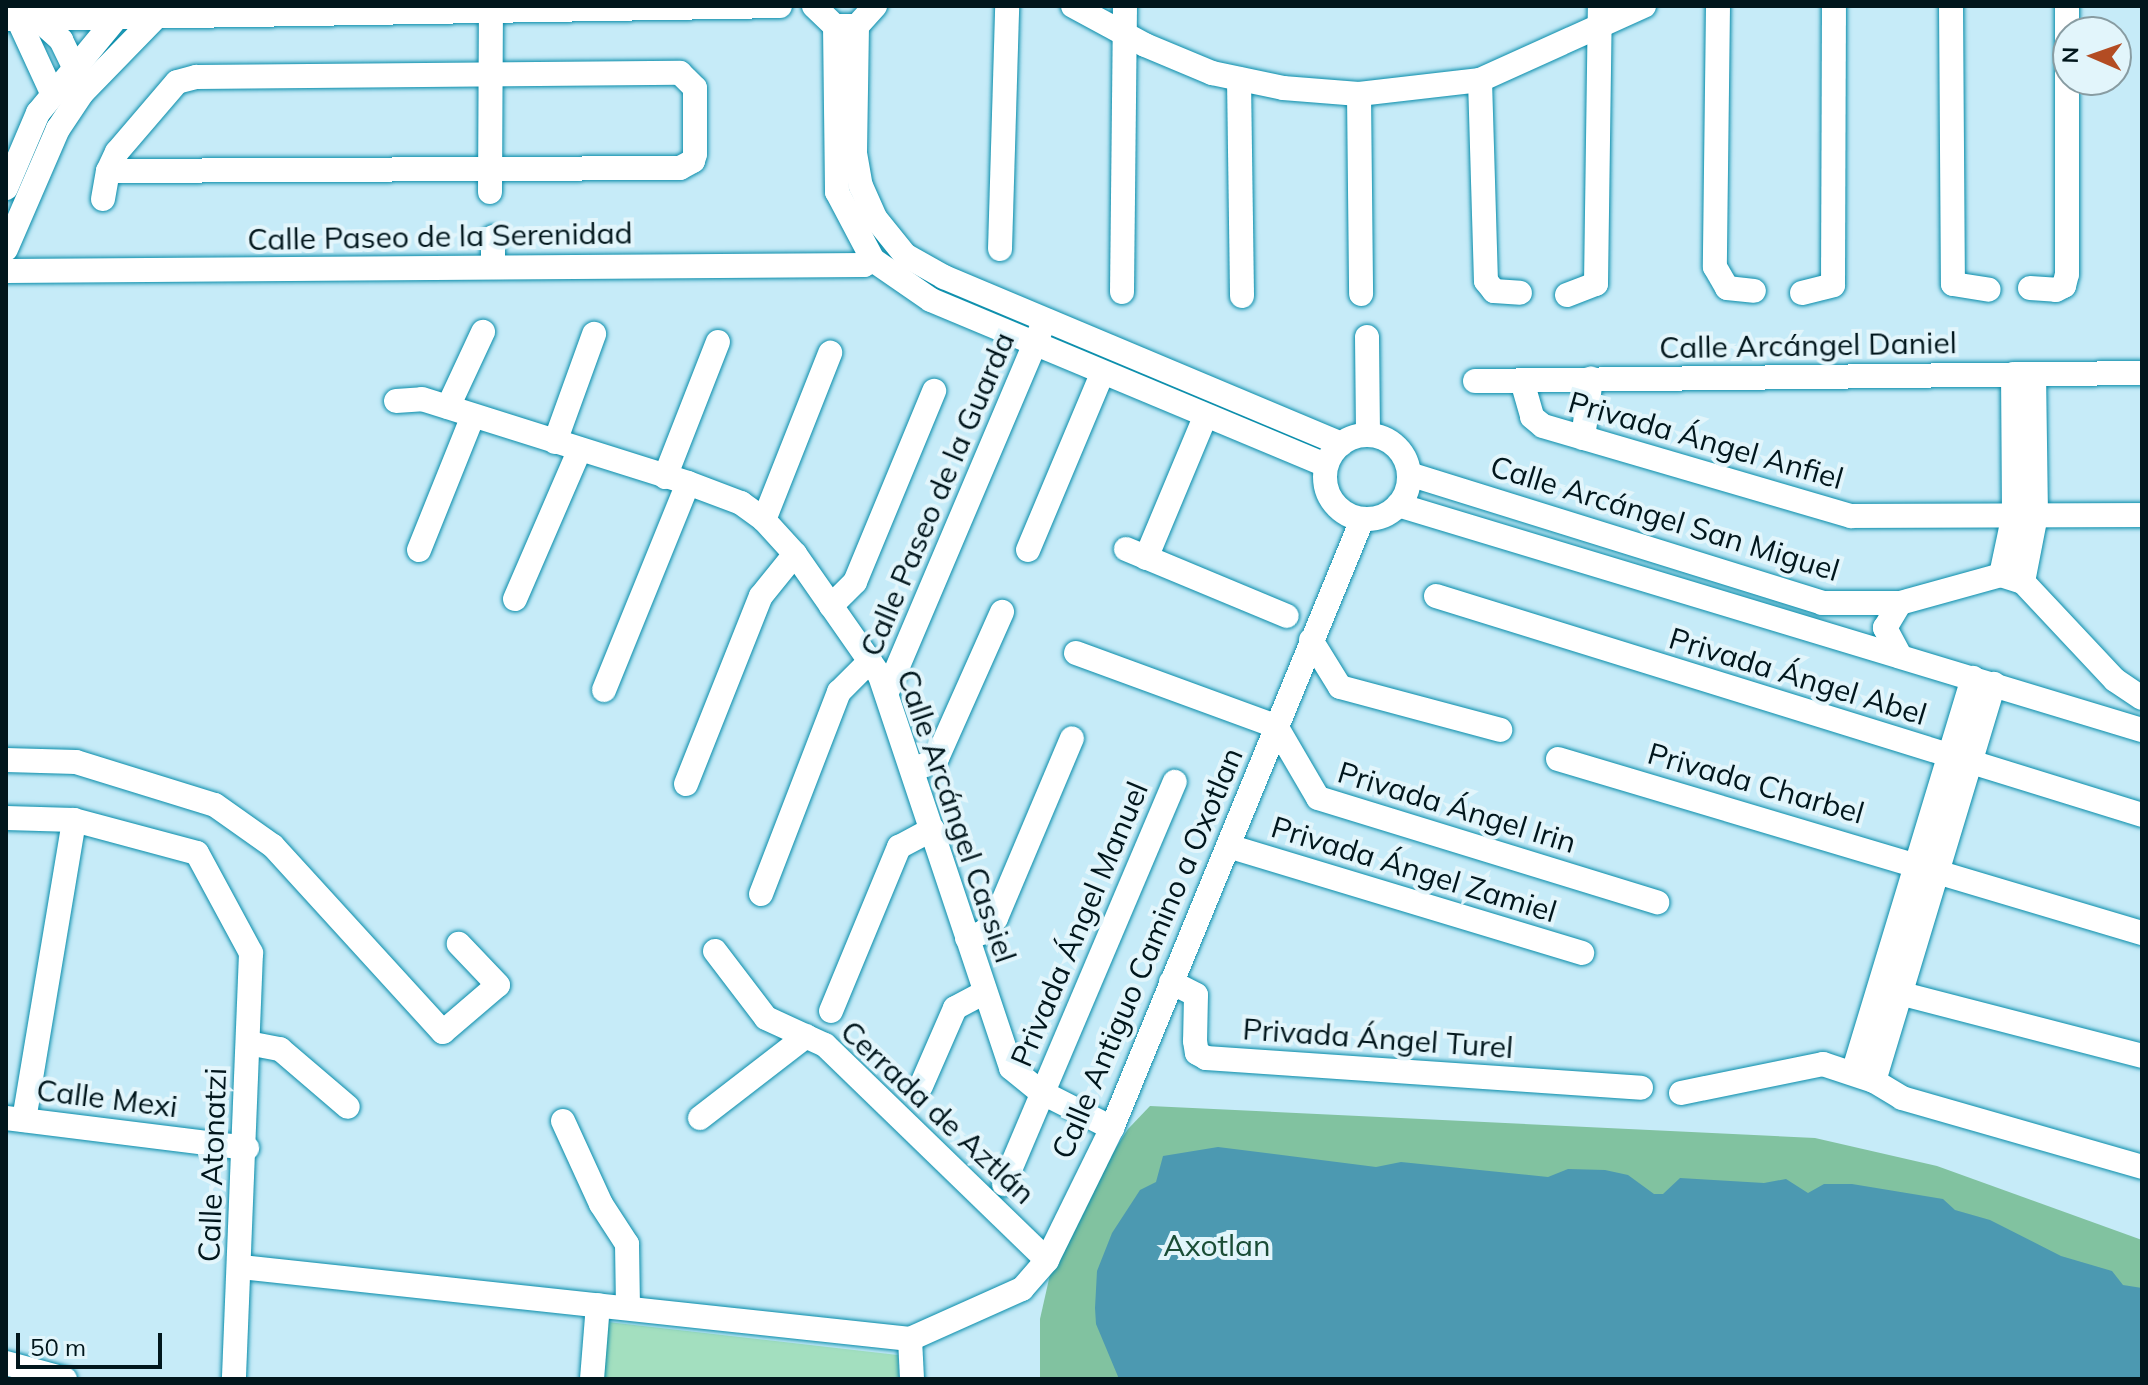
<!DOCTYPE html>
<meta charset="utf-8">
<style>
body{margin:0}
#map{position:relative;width:2148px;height:1385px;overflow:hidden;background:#c6ebf8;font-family:Mulish,sans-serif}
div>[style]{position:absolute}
.green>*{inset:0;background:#a3dfbf}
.forest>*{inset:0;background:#81c2a0}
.water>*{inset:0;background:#4c99b1}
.roads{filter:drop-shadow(0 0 2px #088caa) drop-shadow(0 0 2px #088caa)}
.minor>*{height:24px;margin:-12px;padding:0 12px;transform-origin:12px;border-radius:12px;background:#fff}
.minor>.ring{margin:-12px;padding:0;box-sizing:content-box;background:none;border:24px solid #fff;border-radius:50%}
span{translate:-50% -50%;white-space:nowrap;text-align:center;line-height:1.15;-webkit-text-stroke:8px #e2f5fb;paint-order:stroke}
.street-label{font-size:30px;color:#01161c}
.park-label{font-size:30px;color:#1a4d36}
.frame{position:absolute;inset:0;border:8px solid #01161c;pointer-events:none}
.north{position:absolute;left:2052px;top:16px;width:80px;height:80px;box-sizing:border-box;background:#e2f5fb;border:2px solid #889ca2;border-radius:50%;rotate:272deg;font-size:22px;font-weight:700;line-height:32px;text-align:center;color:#01161c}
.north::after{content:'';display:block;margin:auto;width:28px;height:36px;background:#b34c23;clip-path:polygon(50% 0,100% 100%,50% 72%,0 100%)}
.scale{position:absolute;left:16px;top:1333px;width:146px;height:36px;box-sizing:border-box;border:4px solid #01161c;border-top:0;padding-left:10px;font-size:24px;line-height:28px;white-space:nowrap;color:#01161c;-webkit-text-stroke:6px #e2f5fb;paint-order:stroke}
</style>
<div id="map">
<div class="green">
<i style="clip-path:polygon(608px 1322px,898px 1355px,899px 1379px,604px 1379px)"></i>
</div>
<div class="forest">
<i style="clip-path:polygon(1150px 1106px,1815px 1138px,1937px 1166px,2142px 1240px,2142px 1379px,1040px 1379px,1040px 1319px,1058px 1239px,1128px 1129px)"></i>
</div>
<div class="water">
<i style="clip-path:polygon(1218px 1147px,1376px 1167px,1401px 1162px,1548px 1177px,1568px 1169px,1605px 1170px,1628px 1175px,1654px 1194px,1663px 1194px,1680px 1178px,1764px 1183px,1786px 1179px,1808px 1193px,1824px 1184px,1852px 1184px,1943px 1199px,1955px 1210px,1990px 1220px,2061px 1256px,2112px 1271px,2123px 1285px,2142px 1288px,2142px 1379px,1119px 1379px,1096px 1324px,1095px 1308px,1097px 1271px,1112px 1233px,1140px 1190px,1156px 1182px,1163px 1156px)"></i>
</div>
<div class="roads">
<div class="minor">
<i style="left:814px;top:6px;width:29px;rotate:44deg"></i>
<i style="left:835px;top:26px;width:22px"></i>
<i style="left:857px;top:26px;width:27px;rotate:-48deg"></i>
<i style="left:1073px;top:6px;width:82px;rotate:28.4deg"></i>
<i style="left:1145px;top:45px;width:73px;rotate:22.7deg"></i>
<i style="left:1212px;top:73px;width:73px;rotate:11.9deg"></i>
<i style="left:1283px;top:88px;width:76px;rotate:4.5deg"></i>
<i style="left:1359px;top:94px;width:122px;rotate:-6.6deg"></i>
<i style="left:1480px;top:80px;width:180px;rotate:-24.3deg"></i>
<i style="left:1718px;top:6px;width:261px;rotate:90.7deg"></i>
<i style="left:1715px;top:267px;width:24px;rotate:60deg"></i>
<i style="left:1727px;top:288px;width:27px;rotate:6deg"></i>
<i style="left:1951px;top:6px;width:278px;rotate:89.6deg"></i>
<i style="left:1953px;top:284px;width:36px;rotate:9deg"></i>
<i style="left:6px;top:19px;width:774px;rotate:-0.96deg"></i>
<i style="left:18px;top:19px;width:81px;rotate:65.3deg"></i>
<i style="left:39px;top:20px;width:30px;rotate:42deg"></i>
<i style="left:61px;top:40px;width:30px;rotate:64deg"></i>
<i style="left:835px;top:26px;width:166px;rotate:89.3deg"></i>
<i style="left:837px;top:192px;width:77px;rotate:62.1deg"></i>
<i style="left:873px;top:260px;width:70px;rotate:34.6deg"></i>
<i style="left:931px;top:300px;width:428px;rotate:22.7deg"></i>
<i style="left:857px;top:26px;width:127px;rotate:90.9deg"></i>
<i style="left:855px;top:153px;width:34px;rotate:80deg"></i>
<i style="left:861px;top:186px;width:36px;rotate:66deg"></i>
<i style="left:876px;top:219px;width:46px;rotate:51.1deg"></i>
<i style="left:905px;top:255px;width:45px;rotate:29.4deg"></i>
<i style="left:944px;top:277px;width:431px;rotate:22.8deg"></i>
<i style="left:1239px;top:79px;width:217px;rotate:89.2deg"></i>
<i style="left:1480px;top:80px;width:201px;rotate:88.3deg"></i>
<i style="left:1486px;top:281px;width:13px;rotate:51deg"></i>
<i style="left:1494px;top:291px;width:26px;rotate:4deg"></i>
<i style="left:1359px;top:94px;width:200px;rotate:89.4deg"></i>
<i style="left:6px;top:188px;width:82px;rotate:-66.9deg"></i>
<i style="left:38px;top:113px;width:132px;rotate:-50.5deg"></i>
<i style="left:490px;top:192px;width:186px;rotate:-89.7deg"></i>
<i style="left:103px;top:199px;width:28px;rotate:-80deg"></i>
<i style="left:108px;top:171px;width:21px;rotate:-65deg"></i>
<i style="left:117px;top:152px;width:92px;rotate:-49.4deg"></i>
<i style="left:177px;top:82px;width:20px;rotate:-15deg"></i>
<i style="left:196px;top:77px;width:484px;rotate:-0.5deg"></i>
<i style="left:680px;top:73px;width:21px;rotate:45deg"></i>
<i style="left:695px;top:88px;width:66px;rotate:90deg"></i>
<i style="left:695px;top:154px;width:7px;rotate:106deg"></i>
<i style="left:693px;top:161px;width:15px;rotate:152deg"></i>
<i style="left:680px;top:168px;width:572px;rotate:179.7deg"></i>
<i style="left:6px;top:249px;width:131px;rotate:-66.6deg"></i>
<i style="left:58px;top:129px;width:43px;rotate:-56.3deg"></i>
<i style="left:82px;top:93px;width:116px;rotate:-45.7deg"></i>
<i style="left:1000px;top:249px;width:243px;rotate:-88.3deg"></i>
<i style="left:493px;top:266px;width:29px;rotate:-90deg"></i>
<i style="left:6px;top:271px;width:858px;rotate:-0.4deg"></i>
<i style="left:864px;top:265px;width:10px;rotate:-29deg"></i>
<i style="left:2030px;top:288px;width:26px;rotate:4deg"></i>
<i style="left:2056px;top:290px;width:9px;rotate:-27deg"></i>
<i style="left:2064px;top:286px;width:12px;rotate:-76deg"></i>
<i style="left:2067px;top:274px;width:268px;rotate:-90deg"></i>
<i style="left:1122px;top:292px;width:286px;rotate:-89.4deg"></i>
<i style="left:1802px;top:293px;width:32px;rotate:-14deg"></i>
<i style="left:1833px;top:285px;width:279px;rotate:-89.8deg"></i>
<i style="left:1567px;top:295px;width:31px;rotate:-21deg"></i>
<i style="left:1596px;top:284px;width:278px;rotate:-89.2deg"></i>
<i style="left:1367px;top:337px;width:98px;rotate:89.4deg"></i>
<i style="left:1475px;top:381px;width:667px;rotate:-0.69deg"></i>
<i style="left:1522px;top:381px;width:37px;rotate:74deg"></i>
<i style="left:1532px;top:417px;width:14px;rotate:39deg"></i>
<i style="left:1543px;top:426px;width:321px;rotate:16.3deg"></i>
<i style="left:1851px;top:516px;width:291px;rotate:-0.2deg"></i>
<i style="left:396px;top:401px;width:26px;rotate:-4deg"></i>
<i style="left:422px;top:399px;width:279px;rotate:17.5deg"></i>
<i style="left:688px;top:483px;width:57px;rotate:20.7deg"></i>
<i style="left:741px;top:503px;width:29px;rotate:36deg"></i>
<i style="left:764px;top:520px;width:46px;rotate:47.6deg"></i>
<i style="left:795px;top:554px;width:149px;rotate:55.1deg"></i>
<i style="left:880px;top:676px;width:413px;rotate:71.5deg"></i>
<i style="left:1011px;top:1068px;width:38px;rotate:39deg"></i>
<i style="left:1041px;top:1092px;width:80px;rotate:26.9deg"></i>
<i style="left:448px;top:407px;width:83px;rotate:-65deg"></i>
<i class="ring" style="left:1325px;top:435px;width:60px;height:60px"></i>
<i style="left:1583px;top:438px;width:60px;rotate:-82.3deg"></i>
<i style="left:555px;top:442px;width:115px;rotate:-70.1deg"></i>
<i style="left:1409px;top:474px;width:433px;rotate:17.3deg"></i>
<i style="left:1822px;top:603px;width:78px"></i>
<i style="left:1900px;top:603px;width:105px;rotate:-15.5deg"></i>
<i style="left:2001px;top:575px;width:23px;rotate:18deg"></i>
<i style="left:2023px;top:582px;width:134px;rotate:46.8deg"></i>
<i style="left:2115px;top:680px;width:32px;rotate:34deg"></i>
<i style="left:665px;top:477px;width:145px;rotate:-68.6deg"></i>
<i style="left:1398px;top:505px;width:777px;rotate:16.83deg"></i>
<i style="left:764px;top:520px;width:180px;rotate:-68.4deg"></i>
<i style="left:1126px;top:549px;width:174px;rotate:22.6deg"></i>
<i style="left:419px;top:550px;width:144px;rotate:-68.1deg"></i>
<i style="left:1028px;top:550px;width:191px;rotate:-67.2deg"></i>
<i style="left:1146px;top:558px;width:153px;rotate:-67.3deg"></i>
<i style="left:2001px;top:575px;width:62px;rotate:-78deg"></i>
<i style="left:2014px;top:514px;width:140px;rotate:-90.4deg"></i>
<i style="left:2023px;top:582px;width:68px;rotate:-79deg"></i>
<i style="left:2036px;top:515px;width:141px;rotate:-90.8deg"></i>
<i style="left:1436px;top:596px;width:739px;rotate:17.23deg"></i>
<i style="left:515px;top:599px;width:163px;rotate:-66.6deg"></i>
<i style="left:831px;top:606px;width:34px;rotate:-45deg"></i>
<i style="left:855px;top:582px;width:207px;rotate:-67.5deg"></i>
<i style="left:1311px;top:640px;width:55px;rotate:58.3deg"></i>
<i style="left:1340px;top:687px;width:166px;rotate:15deg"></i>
<i style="left:1076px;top:653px;width:213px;rotate:20.1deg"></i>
<i style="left:1276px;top:726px;width:83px;rotate:59.7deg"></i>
<i style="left:1318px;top:798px;width:355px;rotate:17.1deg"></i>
<i style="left:1899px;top:654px;width:30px;rotate:-118deg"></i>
<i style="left:1885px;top:628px;width:29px;rotate:-59deg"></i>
<i style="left:604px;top:690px;width:223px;rotate:-67.9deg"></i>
<i style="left:887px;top:692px;width:393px;rotate:-67deg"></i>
<i style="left:1558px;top:759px;width:609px;rotate:16.59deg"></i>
<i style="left:6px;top:760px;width:70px;rotate:1.6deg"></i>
<i style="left:76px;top:762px;width:145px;rotate:17.2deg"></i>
<i style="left:215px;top:805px;width:71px;rotate:35.3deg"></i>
<i style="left:273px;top:846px;width:252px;rotate:47.6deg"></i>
<i style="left:443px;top:1032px;width:72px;rotate:-40.5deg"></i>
<i style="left:498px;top:985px;width:57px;rotate:-133.6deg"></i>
<i style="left:913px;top:771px;width:27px;rotate:-28deg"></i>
<i style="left:937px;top:758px;width:160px;rotate:-66deg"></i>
<i style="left:686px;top:784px;width:202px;rotate:-68.3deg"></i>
<i style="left:761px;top:596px;width:54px;rotate:-51deg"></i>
<i style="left:6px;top:818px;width:68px;rotate:1.7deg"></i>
<i style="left:74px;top:820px;width:127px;rotate:15deg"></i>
<i style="left:197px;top:853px;width:114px;rotate:61.6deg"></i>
<i style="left:251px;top:953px;width:426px;rotate:92.3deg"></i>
<i style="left:1228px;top:846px;width:370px;rotate:16.8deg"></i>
<i style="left:761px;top:894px;width:217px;rotate:-68.9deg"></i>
<i style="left:839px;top:692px;width:44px;rotate:-45deg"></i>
<i style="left:967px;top:938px;width:18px;rotate:-19deg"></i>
<i style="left:984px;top:932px;width:18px;rotate:-49deg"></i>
<i style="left:996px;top:918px;width:195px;rotate:-67.1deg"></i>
<i style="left:715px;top:951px;width:84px;rotate:52.7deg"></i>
<i style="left:766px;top:1018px;width:65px;rotate:24.6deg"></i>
<i style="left:825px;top:1045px;width:309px;rotate:44.1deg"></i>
<i style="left:1171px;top:982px;width:28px;rotate:27deg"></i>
<i style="left:1196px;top:995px;width:46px;rotate:91.2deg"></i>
<i style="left:1195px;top:1041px;width:12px;rotate:81deg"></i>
<i style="left:1197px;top:1053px;width:10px;rotate:29deg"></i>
<i style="left:1206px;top:1058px;width:436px;rotate:3.9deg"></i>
<i style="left:1899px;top:993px;width:251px;rotate:14.5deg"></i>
<i style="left:831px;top:1011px;width:178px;rotate:-67.5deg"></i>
<i style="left:899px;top:847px;width:38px;rotate:-28deg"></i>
<i style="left:248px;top:1043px;width:33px;rotate:11deg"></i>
<i style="left:280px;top:1049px;width:89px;rotate:40.5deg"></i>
<i style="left:1853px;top:1073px;width:413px;rotate:-73.1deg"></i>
<i style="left:1874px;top:1081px;width:415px;rotate:-73.2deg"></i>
<i style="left:921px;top:1086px;width:85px;rotate:-66.4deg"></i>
<i style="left:955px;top:1008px;width:32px;rotate:-28deg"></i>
<i style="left:1681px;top:1093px;width:145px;rotate:-11.5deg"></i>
<i style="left:1823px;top:1064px;width:54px;rotate:18.4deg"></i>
<i style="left:1874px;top:1081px;width:33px;rotate:31deg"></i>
<i style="left:1902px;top:1098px;width:250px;rotate:16deg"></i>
<i style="left:6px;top:1118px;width:243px;rotate:7.1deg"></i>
<i style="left:700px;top:1118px;width:134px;rotate:-37.7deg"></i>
<i style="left:24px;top:1120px;width:304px;rotate:-80.5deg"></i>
<i style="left:563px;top:1121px;width:91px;rotate:65.4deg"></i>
<i style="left:601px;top:1204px;width:48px;rotate:57deg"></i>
<i style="left:627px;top:1244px;width:64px;rotate:89.1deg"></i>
<i style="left:1004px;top:1184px;width:437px;rotate:-67deg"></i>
<i style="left:241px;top:1267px;width:673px;rotate:6.14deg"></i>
<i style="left:910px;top:1339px;width:123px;rotate:-24.1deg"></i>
<i style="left:1022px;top:1289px;width:38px;rotate:-49deg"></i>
<i style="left:1047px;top:1260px;width:147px;rotate:-63.8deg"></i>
<i style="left:1112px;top:1128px;width:657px;rotate:-67.65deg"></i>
<i style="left:910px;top:1339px;width:40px;rotate:87.1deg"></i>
<i style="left:6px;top:1363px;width:61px;rotate:15.2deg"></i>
<i style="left:592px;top:1379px;width:74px;rotate:-85.4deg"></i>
</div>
</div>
<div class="street-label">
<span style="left:440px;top:236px;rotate:-1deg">Calle Paseo de la Serenidad</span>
<span style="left:1808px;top:345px;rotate:-1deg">Calle Arcángel Daniel</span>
<span style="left:1706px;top:440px;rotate:16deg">Privada Ángel Anfiel</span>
<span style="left:937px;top:494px;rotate:-67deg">Calle Paseo de la Guarda</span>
<span style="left:1665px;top:518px;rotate:17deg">Calle Arcángel San Miguel</span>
<span style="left:1798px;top:676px;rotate:17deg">Privada Ángel Abel</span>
<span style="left:1756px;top:783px;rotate:16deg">Privada Charbel</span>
<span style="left:1457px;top:807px;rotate:17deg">Privada Ángel Irin</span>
<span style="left:957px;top:816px;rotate:71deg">Calle Arcángel Cassiel</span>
<span style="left:1414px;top:869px;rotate:17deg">Privada Ángel Zamiel</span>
<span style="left:1079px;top:924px;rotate:-67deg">Privada Ángel Manuel</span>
<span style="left:1147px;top:953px;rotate:-67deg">Calle Antiguo Camino a Oxotlan</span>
<span style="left:1378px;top:1038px;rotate:4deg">Privada Ángel Turel</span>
<span style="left:107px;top:1098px;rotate:7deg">Calle Mexi</span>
<span style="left:938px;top:1112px;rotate:43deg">Cerrada de Aztlán</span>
<span style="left:212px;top:1165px;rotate:-88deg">Calle Atonatzi</span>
</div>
<div class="park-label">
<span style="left:1217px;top:1245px">Axotlan</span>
</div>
<div class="frame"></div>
<div class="north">N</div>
<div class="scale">50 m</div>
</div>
